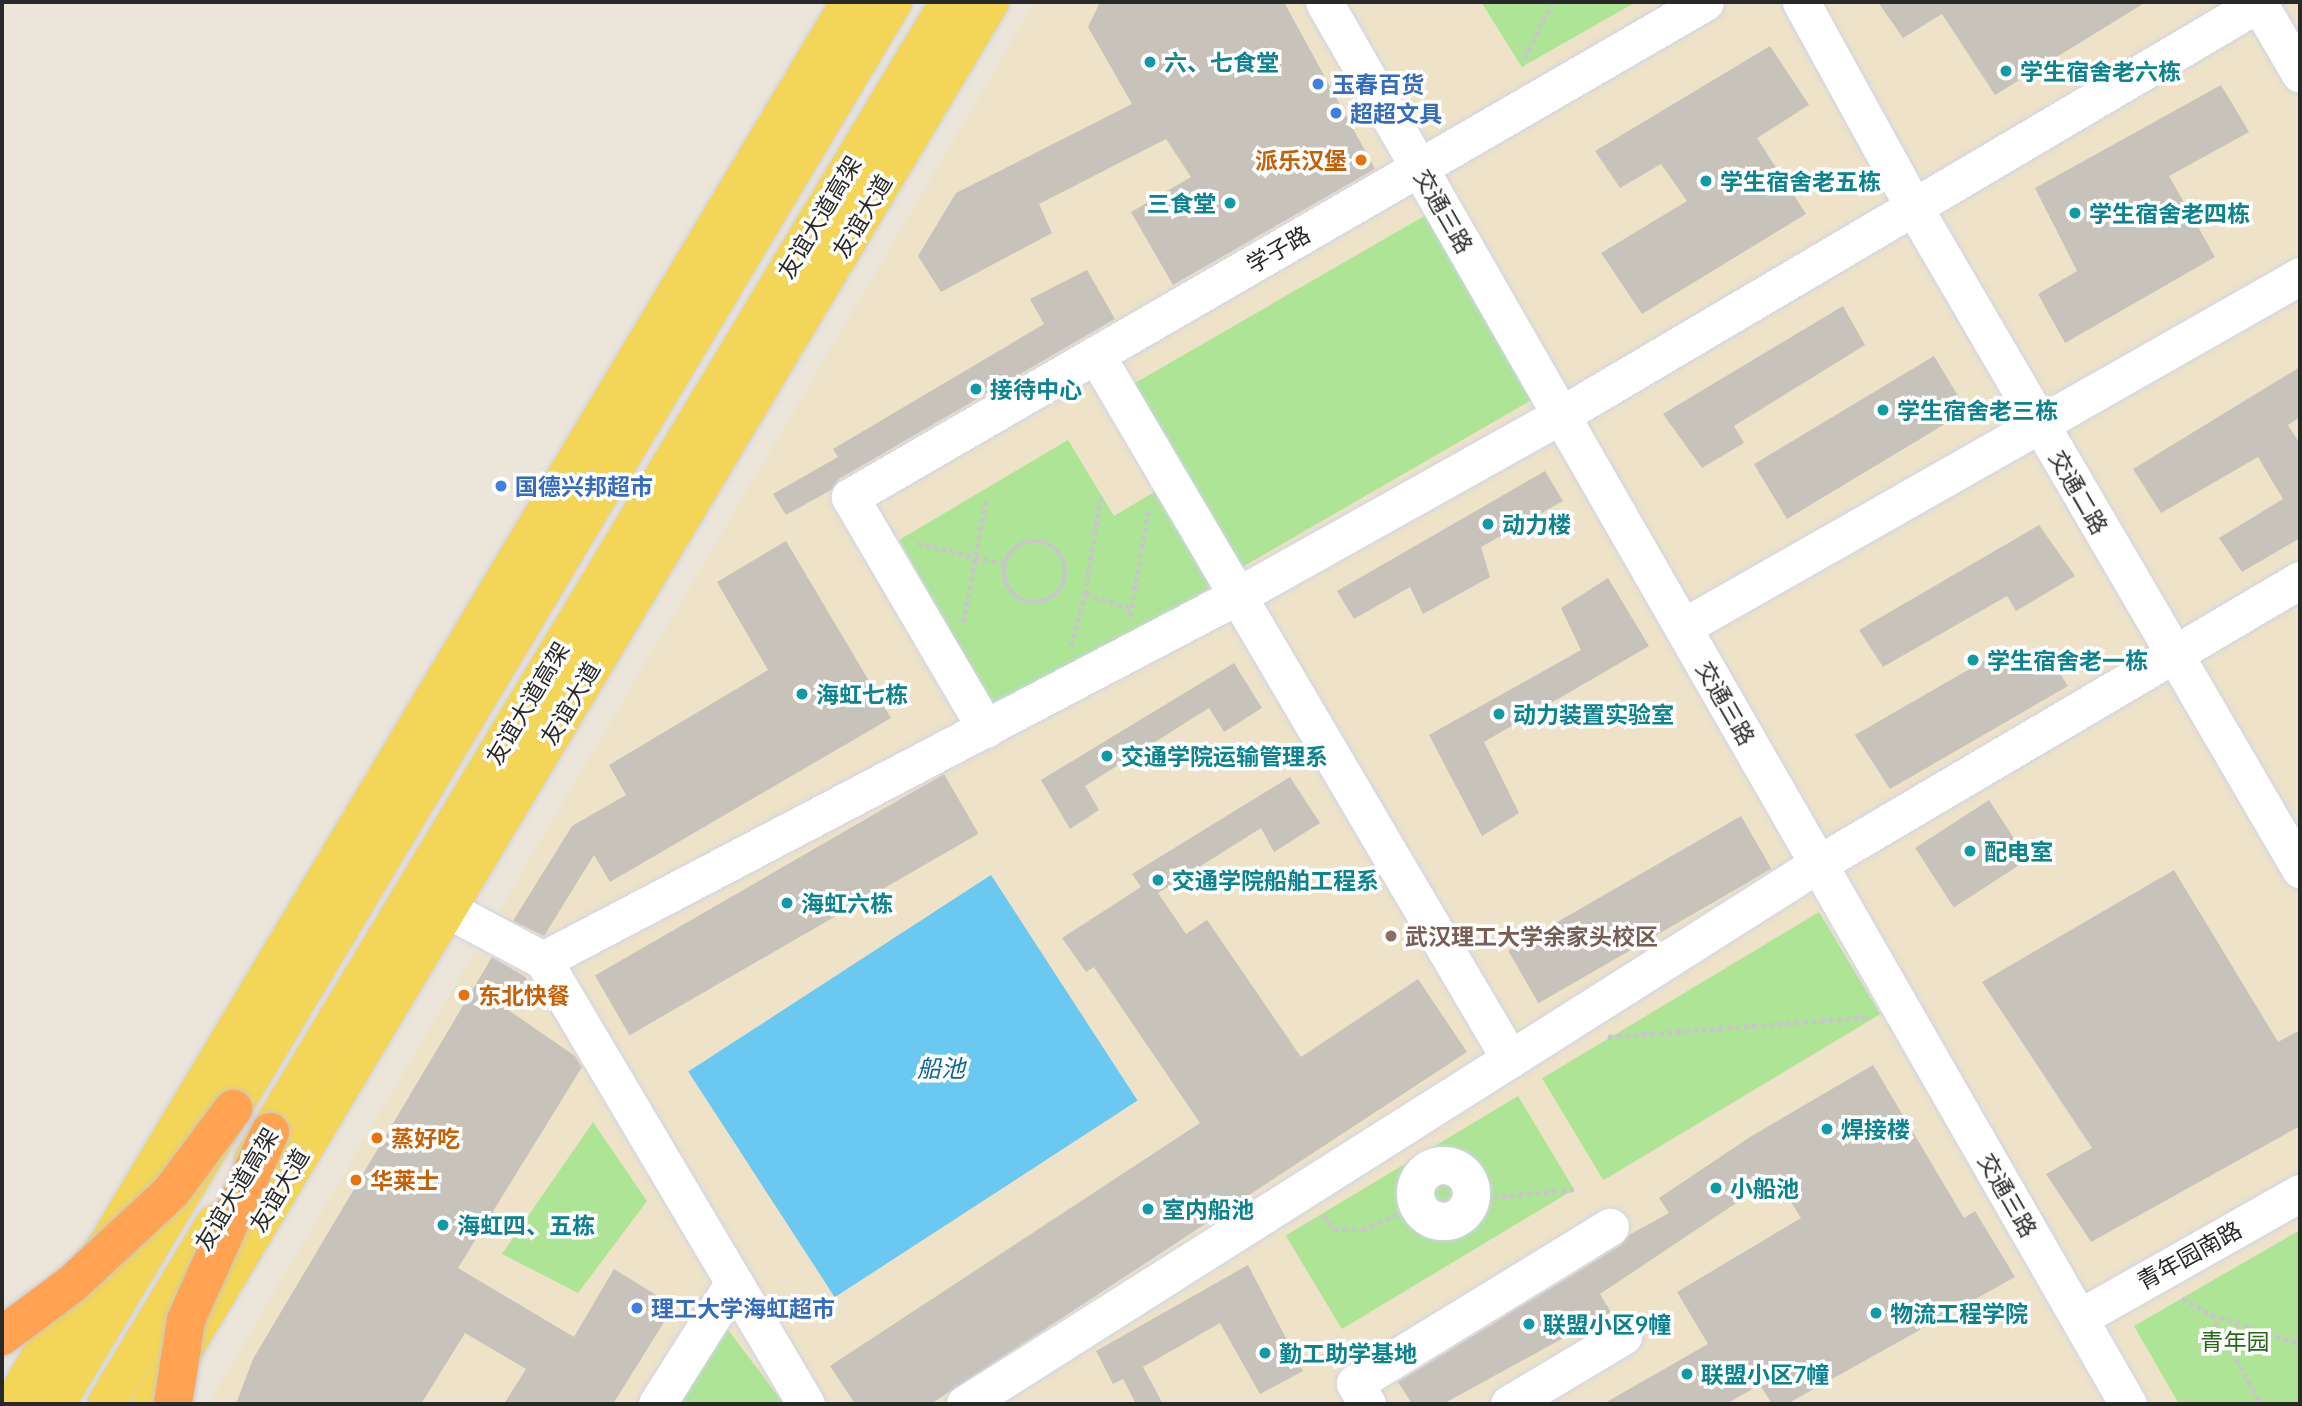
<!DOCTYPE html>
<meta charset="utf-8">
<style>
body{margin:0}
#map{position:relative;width:2302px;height:1406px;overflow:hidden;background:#ece5da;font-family:Lato,"Noto Sans SC",sans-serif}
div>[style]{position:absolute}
.education>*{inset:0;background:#eee3c9}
.green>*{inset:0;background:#ade495;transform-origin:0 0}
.water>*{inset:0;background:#6ac8f1;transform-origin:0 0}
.building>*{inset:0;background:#c7c2ba;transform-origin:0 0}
.path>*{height:4.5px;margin-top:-2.25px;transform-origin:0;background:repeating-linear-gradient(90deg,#c7c7c7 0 5px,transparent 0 8.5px)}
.path>.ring{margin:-2.25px;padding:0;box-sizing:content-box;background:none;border:4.5px solid #c7c7c7;border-radius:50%}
.roads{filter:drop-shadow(0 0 2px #d0d3e3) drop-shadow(0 0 2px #d0d3e3)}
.minor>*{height:37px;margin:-18.5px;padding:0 18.5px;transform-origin:18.5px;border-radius:18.5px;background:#fff}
.minor>.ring{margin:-18.5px;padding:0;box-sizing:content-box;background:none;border:37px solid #fff;border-radius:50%}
.major>*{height:38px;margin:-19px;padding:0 19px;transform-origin:19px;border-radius:19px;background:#f3d558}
.bridges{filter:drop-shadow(0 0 2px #c7c7c7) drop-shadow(0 0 2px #c7c7c7)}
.highway-bridge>*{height:38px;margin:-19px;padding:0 19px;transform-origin:19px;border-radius:19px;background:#ffa352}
.dots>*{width:19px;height:19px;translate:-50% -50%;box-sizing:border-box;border:4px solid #fff;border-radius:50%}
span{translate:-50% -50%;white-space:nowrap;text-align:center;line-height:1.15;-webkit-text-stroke:7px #fff;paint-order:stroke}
.culture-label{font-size:23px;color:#0d838f;font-weight:700}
.left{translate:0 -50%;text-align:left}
.right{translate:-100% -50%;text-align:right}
.shop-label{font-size:23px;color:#366cbe;font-weight:700}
.food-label{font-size:23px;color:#c56008;font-weight:700}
.street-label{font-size:23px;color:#292929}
.education-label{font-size:23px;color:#785e54;font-weight:700}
.park-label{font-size:23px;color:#266718}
.water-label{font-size:24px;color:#0a649c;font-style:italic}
.frame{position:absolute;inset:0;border:4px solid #292929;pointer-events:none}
</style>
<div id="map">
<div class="education">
<i style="clip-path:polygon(1035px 2px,2300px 2px,2300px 1404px,208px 1404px)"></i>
</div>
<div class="green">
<i style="clip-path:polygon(1481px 2px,1636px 2px,1522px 67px)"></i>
<i style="left:1426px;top:215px;width:213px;height:341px;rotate:60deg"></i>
<i style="clip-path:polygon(1068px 440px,1114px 516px,1159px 489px,1219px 583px,997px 713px,899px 540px)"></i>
<i style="left:1819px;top:912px;width:119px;height:323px;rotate:59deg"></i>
<i style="left:1518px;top:1096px;width:109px;height:271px;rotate:59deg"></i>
<i style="clip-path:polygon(593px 1122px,647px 1201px,578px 1293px,502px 1254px)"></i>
<i style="clip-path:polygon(2300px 1230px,2300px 1404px,2179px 1404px,2134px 1326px)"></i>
<i style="clip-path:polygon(726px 1327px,784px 1404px,681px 1404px)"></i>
</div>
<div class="water">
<i style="left:991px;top:875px;width:269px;height:361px;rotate:57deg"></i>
</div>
<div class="building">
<i style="clip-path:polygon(1100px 2px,1284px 2px,1375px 169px,1173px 285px,1131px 212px,1191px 177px,1166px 139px,1039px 204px,1052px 233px,941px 292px,918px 256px,956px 193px,1132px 104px,1088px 27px)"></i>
<i style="clip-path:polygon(1878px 2px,2146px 2px,1995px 95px,1942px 14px,1903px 38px)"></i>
<i style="clip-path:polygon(1770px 46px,1809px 105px,1757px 138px,1806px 214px,1642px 314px,1601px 253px,1687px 201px,1661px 164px,1620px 188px,1595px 151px)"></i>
<i style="clip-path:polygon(2221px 85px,2249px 132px,2169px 176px,2215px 257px,2065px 343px,2038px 294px,2077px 271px,2035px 188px)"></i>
<i style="clip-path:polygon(1087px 270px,1115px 319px,839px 479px,831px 490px,786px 515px,773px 494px,838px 457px,833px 449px,1044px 324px,1030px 299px)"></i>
<i style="clip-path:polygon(1843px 306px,1865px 345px,1734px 426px,1744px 443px,1702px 468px,1663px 414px)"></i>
<i style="left:1934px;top:356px;width:64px;height:210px;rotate:59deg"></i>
<i style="clip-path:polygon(2300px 367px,2300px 417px,2288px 425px,2300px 444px,2300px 538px,2242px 572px,2219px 538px,2283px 499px,2258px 457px,2161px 513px,2133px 469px)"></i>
<i style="clip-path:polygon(1545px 471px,1563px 501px,1481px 547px,1490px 577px,1423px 614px,1410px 587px,1354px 619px,1337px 591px)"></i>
<i style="clip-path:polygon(2039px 525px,2075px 576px,2016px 611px,2007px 596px,1883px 667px,1859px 630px)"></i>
<i style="clip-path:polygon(786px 541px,891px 718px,610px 882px,594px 855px,544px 936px,513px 921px,572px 826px,626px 795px,609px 765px,768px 670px,717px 582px)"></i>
<i style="clip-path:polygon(1608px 578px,1649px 646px,1484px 742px,1519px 813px,1482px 836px,1429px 735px,1581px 650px,1561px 608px)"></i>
<i style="clip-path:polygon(1999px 652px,2012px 674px,2046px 653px,2068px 686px,1890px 789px,1855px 735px)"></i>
<i style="clip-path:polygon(1234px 663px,1262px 708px,1224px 732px,1209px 708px,1085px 786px,1099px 810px,1070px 829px,1041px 780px)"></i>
<i style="left:944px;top:774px;width:69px;height:403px;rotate:60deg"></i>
<i style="clip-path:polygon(1290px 777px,1320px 823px,1274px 852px,1261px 828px,1158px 893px,1186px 934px,1207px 920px,1301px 1057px,1418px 979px,1467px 1052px,931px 1404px,855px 1404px,830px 1366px,1200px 1123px,1094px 967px,1086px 972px,1062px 938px,1141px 887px,1132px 874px)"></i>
<i style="left:1989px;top:800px;width:71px;height:88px;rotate:57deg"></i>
<i style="left:1741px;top:816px;width:61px;height:269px;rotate:60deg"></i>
<i style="clip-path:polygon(2174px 870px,2278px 1042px,2300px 1030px,2300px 1126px,2091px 1242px,2046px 1174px,2092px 1148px,1982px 982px)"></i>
<i style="clip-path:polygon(492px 957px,527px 978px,508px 1010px,575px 1056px,582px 1067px,458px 1268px,574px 1337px,614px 1269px,674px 1306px,613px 1404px,504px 1404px,526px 1369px,465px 1333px,421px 1404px,236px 1404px,253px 1359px)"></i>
<i style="clip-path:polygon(1873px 1065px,1964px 1218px,1975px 1211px,2015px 1277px,1787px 1404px,1772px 1404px,1760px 1385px,1726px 1404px,1603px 1404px,1708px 1344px,1677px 1292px,1801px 1218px,1775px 1177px,1600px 1294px,1611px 1312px,1443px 1404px,1412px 1404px,1398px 1382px,1621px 1245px,1629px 1235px,1669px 1213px,1659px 1198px,1750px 1137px)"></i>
<i style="clip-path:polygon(1248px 1265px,1303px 1371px,1260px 1394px,1220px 1323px,1143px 1367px,1163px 1404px,1136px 1404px,1123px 1379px,1113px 1384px,1096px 1351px)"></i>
</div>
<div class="path">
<i style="left:1524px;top:59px;width:64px;rotate:-63.8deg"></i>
<i class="ring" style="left:1004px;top:541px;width:57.5px;height:57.5px"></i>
<i style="left:917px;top:543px;width:89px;rotate:13.6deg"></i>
<i style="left:1085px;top:594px;width:49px;rotate:17.7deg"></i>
<i style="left:1130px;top:616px;width:107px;rotate:-80.3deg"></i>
<i style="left:963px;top:623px;width:125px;rotate:-79.4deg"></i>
<i style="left:1071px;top:646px;width:54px;rotate:-74.9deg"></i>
<i style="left:1085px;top:594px;width:101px;rotate:-80.9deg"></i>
<i style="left:1608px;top:1037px;width:261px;rotate:-4.4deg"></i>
<i style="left:1324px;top:1215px;width:18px;rotate:56deg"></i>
<i style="left:1334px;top:1230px;width:28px"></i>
<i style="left:1362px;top:1230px;width:60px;rotate:-24.4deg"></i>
<i style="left:1417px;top:1205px;width:158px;rotate:-5.8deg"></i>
<i style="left:2182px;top:1298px;width:33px;rotate:29deg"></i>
<i style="left:2211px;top:1314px;width:94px;rotate:18.6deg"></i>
<i style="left:2211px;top:1314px;width:103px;rotate:60.9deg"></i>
</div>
<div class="roads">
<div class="minor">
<i style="left:1324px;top:2px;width:1616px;rotate:60.17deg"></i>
<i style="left:1801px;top:2px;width:233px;rotate:61.2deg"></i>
<i style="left:1913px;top:206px;width:768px;rotate:59.73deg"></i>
<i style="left:2258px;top:2px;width:83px;rotate:59.7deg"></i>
<i style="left:1096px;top:355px;width:817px;rotate:59.54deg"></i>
<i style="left:1683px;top:627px;width:710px;rotate:-29.63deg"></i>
<i style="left:986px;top:729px;width:269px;rotate:-120.4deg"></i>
<i style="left:850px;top:497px;width:988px;rotate:-30.07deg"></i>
<i style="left:447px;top:909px;width:109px;rotate:28deg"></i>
<i style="left:543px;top:960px;width:516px;rotate:59.36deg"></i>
<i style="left:543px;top:960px;width:784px;rotate:-27.68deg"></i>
<i style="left:1237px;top:596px;width:371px;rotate:-29.2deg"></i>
<i style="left:1561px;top:415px;width:811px;rotate:-30.55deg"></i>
<i class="ring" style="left:1415px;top:1165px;width:19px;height:19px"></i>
<i style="left:2079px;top:1318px;width:254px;rotate:-29.5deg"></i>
<i style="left:657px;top:1404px;width:144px;rotate:-57.7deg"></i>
<i style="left:965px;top:1404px;width:1010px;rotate:-32.34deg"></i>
<i style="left:1818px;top:864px;width:559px;rotate:-30.51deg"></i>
<i style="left:1367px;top:1404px;width:24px;rotate:-120deg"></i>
<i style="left:1355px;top:1383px;width:299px;rotate:-31.5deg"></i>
<i style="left:1509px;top:1404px;width:133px;rotate:-30.8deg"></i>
</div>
<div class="major">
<i style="left:253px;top:1159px;width:1350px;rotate:-58.97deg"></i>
<i style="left:12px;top:1404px;width:1633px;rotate:-59.13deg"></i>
<i style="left:56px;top:1404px;width:1633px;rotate:-59.16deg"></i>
<i style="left:106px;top:1404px;width:211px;rotate:-58.9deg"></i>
<i style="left:151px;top:1404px;width:1634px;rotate:-59.1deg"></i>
</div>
</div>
<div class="bridges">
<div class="highway-bridge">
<i style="left:2px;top:1336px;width:87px;rotate:-36.6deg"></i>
<i style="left:72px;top:1284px;width:135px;rotate:-42.9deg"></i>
<i style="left:171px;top:1192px;width:104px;rotate:-53.2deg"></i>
<i style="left:173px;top:1404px;width:85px;rotate:-81.2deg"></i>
<i style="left:186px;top:1320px;width:206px;rotate:-65.9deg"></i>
</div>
</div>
<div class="dots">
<i style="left:1150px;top:62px;background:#0f9aa8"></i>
<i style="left:2006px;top:71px;background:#0f9aa8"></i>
<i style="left:1318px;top:84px;background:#3f7fe0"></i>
<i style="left:1336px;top:113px;background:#3f7fe0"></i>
<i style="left:1361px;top:160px;background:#e8710a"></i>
<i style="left:1706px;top:181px;background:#0f9aa8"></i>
<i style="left:1230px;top:203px;background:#0f9aa8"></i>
<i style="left:2075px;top:213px;background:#0f9aa8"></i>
<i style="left:976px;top:389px;background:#0f9aa8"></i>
<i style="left:1883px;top:410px;background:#0f9aa8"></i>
<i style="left:501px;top:486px;background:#3f7fe0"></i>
<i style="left:1488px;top:524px;background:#0f9aa8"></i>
<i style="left:1973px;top:660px;background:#0f9aa8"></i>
<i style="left:802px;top:694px;background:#0f9aa8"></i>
<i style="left:1499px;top:714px;background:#0f9aa8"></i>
<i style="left:1107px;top:756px;background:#0f9aa8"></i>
<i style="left:1970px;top:851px;background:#0f9aa8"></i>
<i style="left:1158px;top:880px;background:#0f9aa8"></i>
<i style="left:787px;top:903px;background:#0f9aa8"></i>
<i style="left:1391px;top:936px;background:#8d6e63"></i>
<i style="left:464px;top:995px;background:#e8710a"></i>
<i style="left:1827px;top:1129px;background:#0f9aa8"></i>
<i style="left:377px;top:1138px;background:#e8710a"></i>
<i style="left:356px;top:1180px;background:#e8710a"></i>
<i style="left:1716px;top:1188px;background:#0f9aa8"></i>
<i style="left:1148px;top:1209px;background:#0f9aa8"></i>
<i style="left:443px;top:1225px;background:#0f9aa8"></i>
<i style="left:637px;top:1308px;background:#3f7fe0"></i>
<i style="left:1876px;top:1313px;background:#0f9aa8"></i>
<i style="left:1529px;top:1324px;background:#0f9aa8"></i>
<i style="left:1265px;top:1353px;background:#0f9aa8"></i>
<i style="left:1687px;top:1374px;background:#0f9aa8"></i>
</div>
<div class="culture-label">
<span class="left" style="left:1164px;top:62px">六、七食堂</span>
<span class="left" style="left:2020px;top:71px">学生宿舍老六栋</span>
<span class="left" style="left:1720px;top:181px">学生宿舍老五栋</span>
<span class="right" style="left:1216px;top:203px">三食堂</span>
<span class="left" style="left:2089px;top:213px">学生宿舍老四栋</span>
<span class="left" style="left:990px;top:389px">接待中心</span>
<span class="left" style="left:1897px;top:410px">学生宿舍老三栋</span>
<span class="left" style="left:1502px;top:524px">动力楼</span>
<span class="left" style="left:1987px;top:660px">学生宿舍老一栋</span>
<span class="left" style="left:816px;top:694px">海虹七栋</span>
<span class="left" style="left:1513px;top:714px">动力装置实验室</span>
<span class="left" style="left:1121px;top:756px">交通学院运输管理系</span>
<span class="left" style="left:1984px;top:851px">配电室</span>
<span class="left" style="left:1172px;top:880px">交通学院船舶工程系</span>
<span class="left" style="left:801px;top:903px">海虹六栋</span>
<span class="left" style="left:1841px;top:1129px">焊接楼</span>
<span class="left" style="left:1730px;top:1188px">小船池</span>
<span class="left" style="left:1162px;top:1209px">室内船池</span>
<span class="left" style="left:457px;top:1225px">海虹四、五栋</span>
<span class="left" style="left:1890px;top:1313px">物流工程学院</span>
<span class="left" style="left:1543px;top:1324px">联盟小区9幢</span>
<span class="left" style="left:1279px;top:1353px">勤工助学基地</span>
<span class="left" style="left:1701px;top:1374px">联盟小区7幢</span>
</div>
<div class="shop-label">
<span class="left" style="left:1332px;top:84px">玉春百货</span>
<span class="left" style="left:1350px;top:113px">超超文具</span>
<span class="left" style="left:515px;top:486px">国德兴邦超市</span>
<span class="left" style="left:651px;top:1308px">理工大学海虹超市</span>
</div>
<div class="food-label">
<span class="right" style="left:1347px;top:160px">派乐汉堡</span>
<span class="left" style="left:478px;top:995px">东北快餐</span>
<span class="left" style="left:391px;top:1138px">蒸好吃</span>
<span class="left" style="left:370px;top:1180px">华莱士</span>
</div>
<div class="street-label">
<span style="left:1444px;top:211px;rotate:60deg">交通三路</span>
<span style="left:862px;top:216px;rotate:-59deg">友谊大道</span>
<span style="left:819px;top:217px;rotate:-59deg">友谊大道高架</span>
<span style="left:1278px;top:249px;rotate:-30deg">学子路</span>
<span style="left:2079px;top:492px;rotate:60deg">交通二路</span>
<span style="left:527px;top:703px;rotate:-59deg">友谊大道高架</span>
<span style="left:570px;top:703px;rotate:-59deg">友谊大道</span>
<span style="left:1726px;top:703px;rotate:60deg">交通三路</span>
<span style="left:236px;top:1189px;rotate:-59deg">友谊大道高架</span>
<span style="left:279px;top:1190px;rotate:-59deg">友谊大道</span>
<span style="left:2008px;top:1195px;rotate:60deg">交通三路</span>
<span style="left:2189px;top:1255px;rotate:-29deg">青年园南路</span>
</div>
<div class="education-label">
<span class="left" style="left:1405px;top:936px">武汉理工大学余家头校区</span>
</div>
<div class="park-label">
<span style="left:2235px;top:1341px">青年园</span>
</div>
<div class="water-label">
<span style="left:941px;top:1068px">船池</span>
</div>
<div class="frame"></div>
</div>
